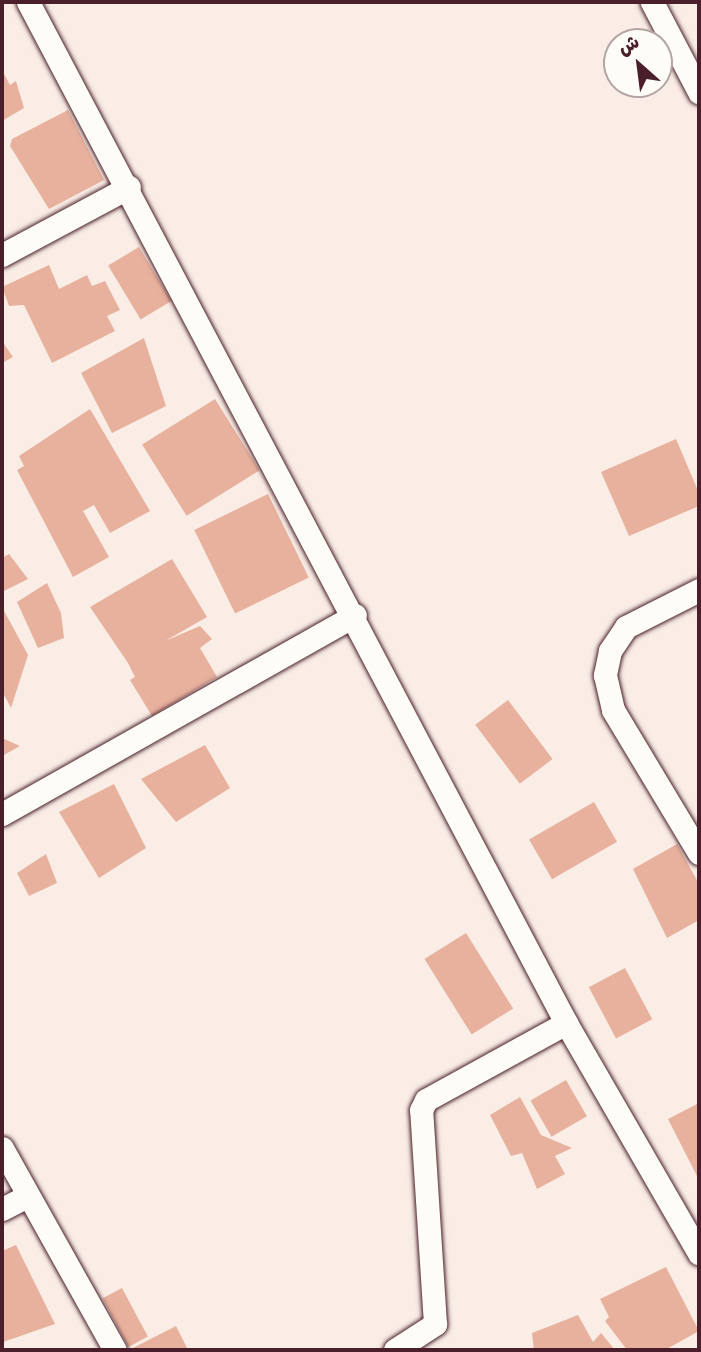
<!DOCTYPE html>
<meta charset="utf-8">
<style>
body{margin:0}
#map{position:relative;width:701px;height:1352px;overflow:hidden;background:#f9ede5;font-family:Kalam,"Playpen Sans Arabic",sans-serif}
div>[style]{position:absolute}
.building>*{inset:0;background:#e8b19d;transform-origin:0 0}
.roads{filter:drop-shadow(0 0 2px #4a1f2b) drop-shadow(0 0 2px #4a1f2b)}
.street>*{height:23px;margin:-11.5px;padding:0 11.5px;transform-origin:11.5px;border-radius:11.5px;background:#fdfcf7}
span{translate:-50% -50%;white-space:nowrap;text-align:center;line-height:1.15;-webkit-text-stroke:7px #fdfcf7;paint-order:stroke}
.frame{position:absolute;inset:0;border:4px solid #4a1f2b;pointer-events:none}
.north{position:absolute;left:603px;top:28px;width:70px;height:70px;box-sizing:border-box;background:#fdfcf7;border:2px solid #b5a4a5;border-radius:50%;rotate:332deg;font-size:19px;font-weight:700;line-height:28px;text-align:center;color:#4a1f2b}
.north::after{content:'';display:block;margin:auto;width:24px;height:32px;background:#4a1f2b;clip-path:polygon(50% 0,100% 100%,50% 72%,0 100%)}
</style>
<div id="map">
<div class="building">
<i style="clip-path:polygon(2px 70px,10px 85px,16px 81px,24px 108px,2px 121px)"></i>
<i style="clip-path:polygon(68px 110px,104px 180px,49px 209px,10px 146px,12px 139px)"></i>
<i style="left:139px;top:247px;width:63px;height:36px;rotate:59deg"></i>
<i style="clip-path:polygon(49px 265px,59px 289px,87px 275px,92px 286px,105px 281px,120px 310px,107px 316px,115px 331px,52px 363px,24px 305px,9px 306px,2px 287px)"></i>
<i style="clip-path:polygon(144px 338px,166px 406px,112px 433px,81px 373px)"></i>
<i style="clip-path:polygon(2px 341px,13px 357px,2px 363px)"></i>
<i style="left:215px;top:399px;width:84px;height:86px;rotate:58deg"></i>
<i style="clip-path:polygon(90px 409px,150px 511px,110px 533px,94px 505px,83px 511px,109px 557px,73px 577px,17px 470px,24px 466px,19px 456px)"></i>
<i style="clip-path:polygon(676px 439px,699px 493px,699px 506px,629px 536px,601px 472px)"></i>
<i style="left:268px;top:494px;width:93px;height:82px;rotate:64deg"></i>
<i style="clip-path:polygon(9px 554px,28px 579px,2px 592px,2px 558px)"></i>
<i style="clip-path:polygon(172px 559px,207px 617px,165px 641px,200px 626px,212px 639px,200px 648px,217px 677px,152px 716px,130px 680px,135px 677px,128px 663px,90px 607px)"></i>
<i style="clip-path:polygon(47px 583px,61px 613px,64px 638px,38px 648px,17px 602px)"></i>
<i style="clip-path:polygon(2px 607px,28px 655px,11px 708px,2px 691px)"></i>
<i style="left:508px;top:700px;width:74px;height:41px;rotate:53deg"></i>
<i style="clip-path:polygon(2px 738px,20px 746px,2px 756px)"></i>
<i style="clip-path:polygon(205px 745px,230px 788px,176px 822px,141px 779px)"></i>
<i style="clip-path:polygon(114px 784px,146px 848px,99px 878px,59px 812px)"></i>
<i style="left:594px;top:802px;width:46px;height:75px;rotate:60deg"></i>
<i style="clip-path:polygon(677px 844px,699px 884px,699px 920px,667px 938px,633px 869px)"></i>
<i style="clip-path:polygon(46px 854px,57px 883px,29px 896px,17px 873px)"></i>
<i style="left:466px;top:933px;width:89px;height:49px;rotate:58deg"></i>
<i style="left:625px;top:968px;width:58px;height:41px;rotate:62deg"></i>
<i style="left:566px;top:1080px;width:42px;height:41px;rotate:60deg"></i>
<i style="clip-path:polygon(520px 1097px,541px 1135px,572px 1148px,555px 1156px,565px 1174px,537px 1189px,522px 1153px,511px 1156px,490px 1115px)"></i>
<i style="clip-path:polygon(699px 1103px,699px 1180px,668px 1119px)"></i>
<i style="clip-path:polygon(16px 1245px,55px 1324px,3px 1342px,2px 1251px)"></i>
<i style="clip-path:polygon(666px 1267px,699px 1331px,665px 1350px,627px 1350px,605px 1321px,609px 1317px,600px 1299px)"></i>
<i style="left:122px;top:1288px;width:55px;height:22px;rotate:62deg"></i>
<i style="clip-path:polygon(578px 1315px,593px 1342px,601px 1333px,615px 1350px,534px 1350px,532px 1333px)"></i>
<i style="clip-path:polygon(176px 1326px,188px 1350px,129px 1350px)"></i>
</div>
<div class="roads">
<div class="street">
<i style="left:28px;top:2px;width:1154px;rotate:62.21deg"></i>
<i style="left:566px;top:1023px;width:266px;rotate:60deg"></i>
<i style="left:652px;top:2px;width:102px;rotate:62.4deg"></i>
<i style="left:2px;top:255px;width:144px;rotate:-28.2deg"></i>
<i style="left:699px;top:590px;width:82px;rotate:153.1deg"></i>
<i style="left:626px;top:627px;width:29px;rotate:124deg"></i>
<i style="left:610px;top:651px;width:25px;rotate:102deg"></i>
<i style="left:605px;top:675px;width:36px;rotate:77deg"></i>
<i style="left:613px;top:710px;width:167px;rotate:59deg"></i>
<i style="left:2px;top:814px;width:405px;rotate:-29.4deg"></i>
<i style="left:2px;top:1148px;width:231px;rotate:60.8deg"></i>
<i style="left:2px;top:1209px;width:28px;rotate:-27deg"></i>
<i style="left:395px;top:1350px;width:48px;rotate:-33deg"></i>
<i style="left:435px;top:1324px;width:214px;rotate:-93.7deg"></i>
<i style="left:421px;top:1110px;width:11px;rotate:-63deg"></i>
<i style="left:426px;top:1100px;width:160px;rotate:-28.8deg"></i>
</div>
</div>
<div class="frame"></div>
<div class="north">ش</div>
</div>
